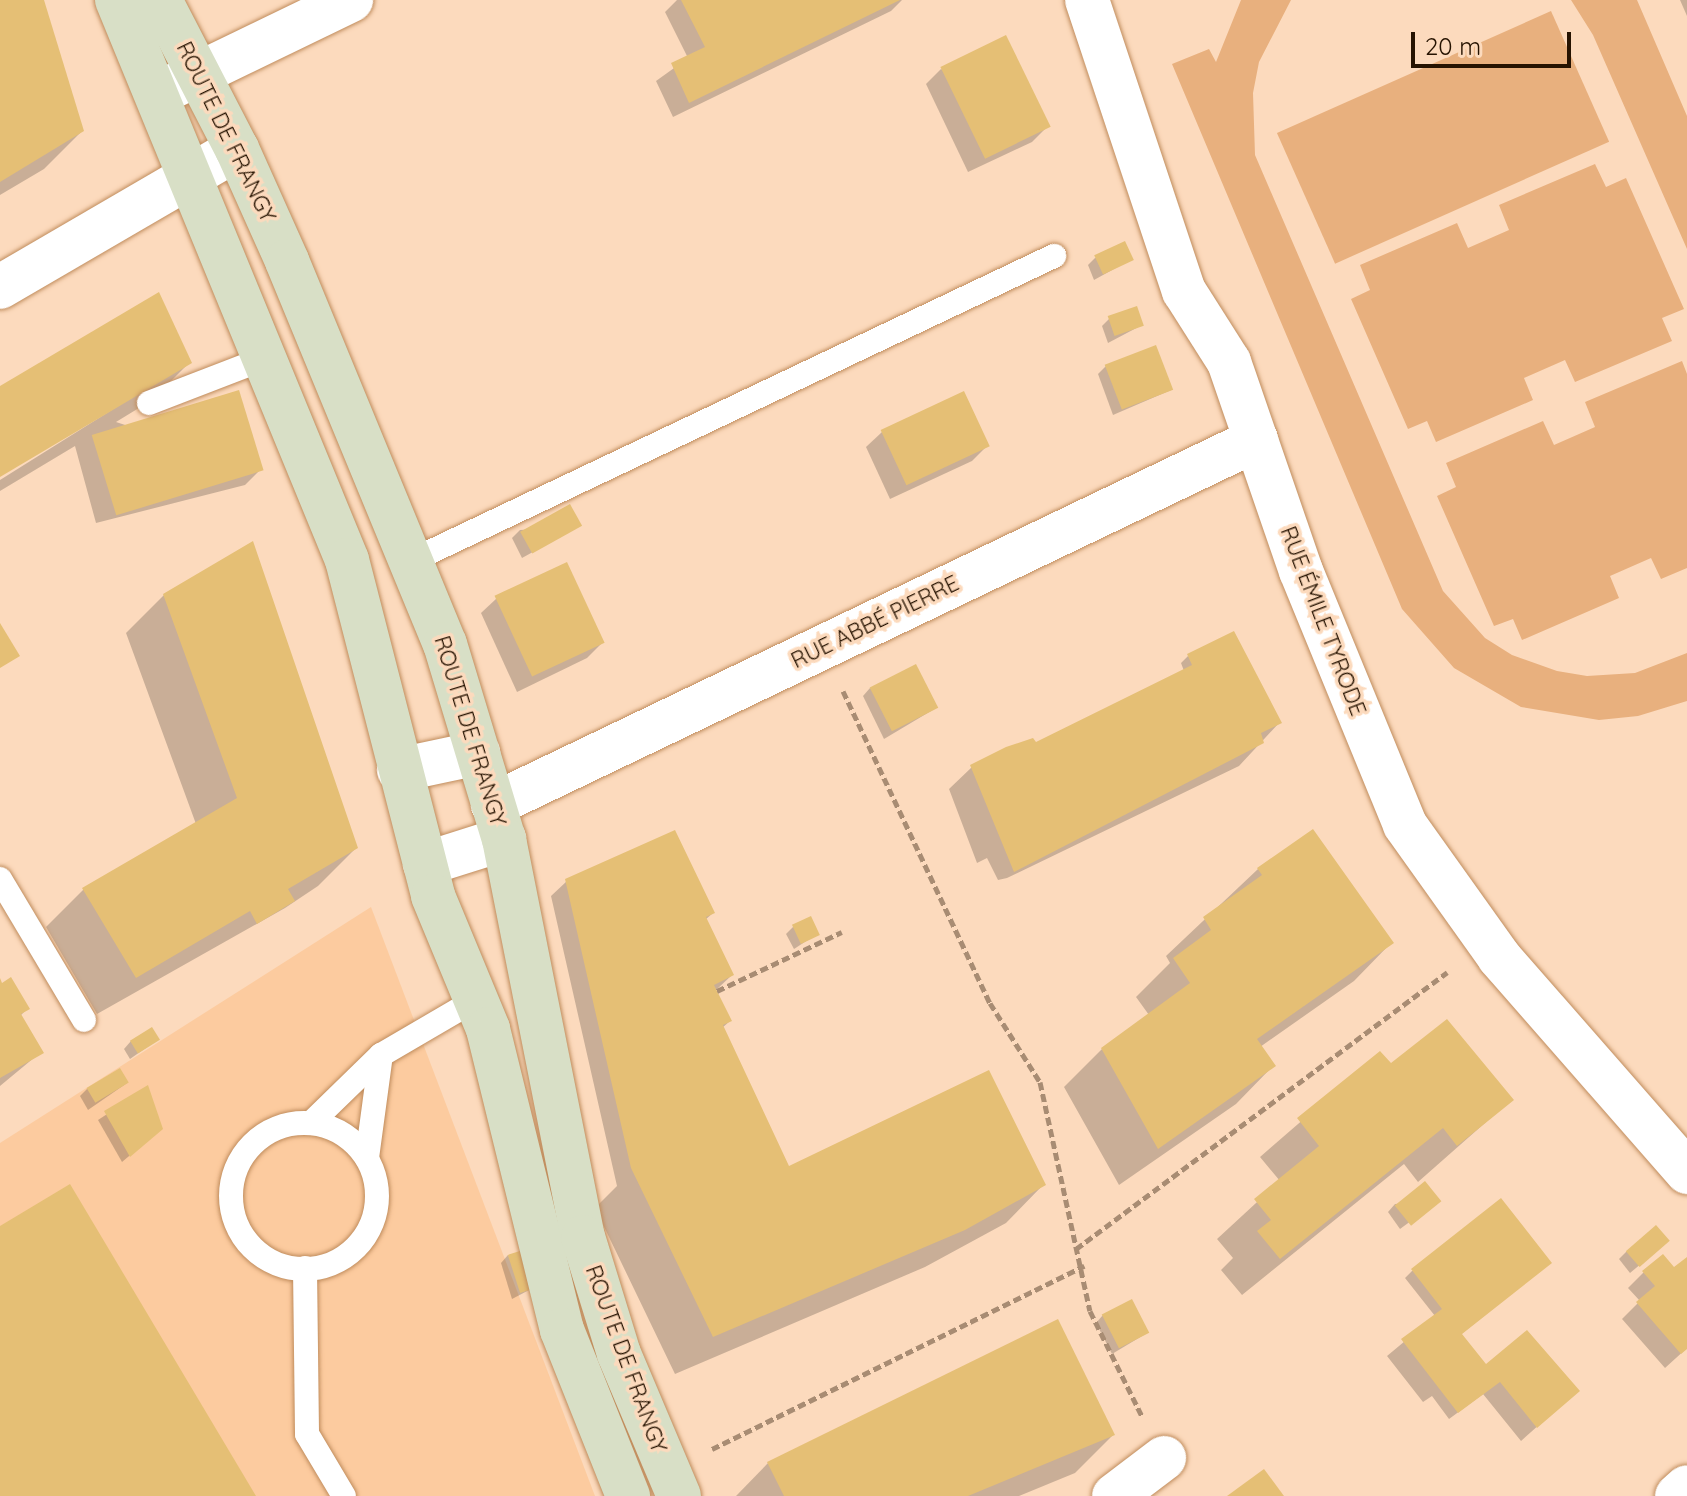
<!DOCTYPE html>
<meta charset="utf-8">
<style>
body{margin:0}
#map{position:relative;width:1687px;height:1496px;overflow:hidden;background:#fcdabd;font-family:Quicksand,sans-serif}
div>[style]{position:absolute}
.built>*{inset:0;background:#fccb9f}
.green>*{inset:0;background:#e8b07e;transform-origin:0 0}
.shadow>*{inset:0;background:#0003}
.building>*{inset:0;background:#e5bf75;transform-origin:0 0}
.path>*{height:5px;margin-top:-2.5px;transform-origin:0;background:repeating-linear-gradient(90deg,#a88c73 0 8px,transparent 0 12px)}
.roads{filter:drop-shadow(0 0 2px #c08c5c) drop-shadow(0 0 2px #c08c5c)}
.service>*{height:24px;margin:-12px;padding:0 12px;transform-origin:12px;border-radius:12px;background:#fff}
.service>.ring{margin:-12px;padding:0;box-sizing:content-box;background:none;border:24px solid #fff;border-radius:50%}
.minor>*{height:44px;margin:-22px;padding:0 22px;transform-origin:22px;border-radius:22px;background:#fff}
.secondary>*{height:44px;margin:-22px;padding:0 22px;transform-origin:22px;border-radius:22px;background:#d8dfc6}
span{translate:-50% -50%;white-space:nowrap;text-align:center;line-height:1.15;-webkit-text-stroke:7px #fcdabd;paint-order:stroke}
.street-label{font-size:22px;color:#261301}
.scale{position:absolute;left:1411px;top:32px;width:160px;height:36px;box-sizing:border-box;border:4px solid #261301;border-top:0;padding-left:10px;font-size:24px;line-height:28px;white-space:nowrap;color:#261301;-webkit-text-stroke:6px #fcdabd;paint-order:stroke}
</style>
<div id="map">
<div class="built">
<i style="clip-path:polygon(371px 907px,595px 1496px,0 1496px,0 1143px)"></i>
</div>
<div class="green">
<i style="clip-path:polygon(1241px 0,1291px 0,1259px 62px,1253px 93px,1255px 155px,1443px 591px,1485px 638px,1512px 655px,1557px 671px,1587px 676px,1635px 673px,1687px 653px,1687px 701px,1638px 716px,1599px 720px,1521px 707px,1454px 668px,1402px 609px,1172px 64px,1209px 49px,1216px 62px)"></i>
<i style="clip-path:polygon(1571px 0,1637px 0,1687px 116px,1687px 249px,1593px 35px)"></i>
<i style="left:1551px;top:11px;width:143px;height:300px;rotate:66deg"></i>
<i style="clip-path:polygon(1595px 164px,1606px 187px,1626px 178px,1684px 309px,1662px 318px,1672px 341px,1575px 382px,1565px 360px,1524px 378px,1533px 400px,1436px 442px,1427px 421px,1408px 429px,1351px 299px,1370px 290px,1360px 265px,1457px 223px,1468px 248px,1509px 230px,1499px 205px)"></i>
<i style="clip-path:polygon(1682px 361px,1687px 374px,1687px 568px,1661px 579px,1651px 558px,1610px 576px,1619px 598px,1522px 640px,1513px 619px,1494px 626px,1437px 496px,1456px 487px,1446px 463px,1543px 421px,1554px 445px,1595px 427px,1585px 402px)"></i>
</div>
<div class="shadow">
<i style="clip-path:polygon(0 0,42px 0,82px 131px,44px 169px,0 195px)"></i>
<i style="clip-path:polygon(677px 0,902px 0,891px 11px,673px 117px,656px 81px,688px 58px,665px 12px)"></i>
<i style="clip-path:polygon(1680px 0,1687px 0,1687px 16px)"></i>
<i style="clip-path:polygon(941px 69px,1047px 127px,1032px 142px,968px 172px,926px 84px)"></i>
<i style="clip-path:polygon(1095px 258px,1132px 259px,1094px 280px,1088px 265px)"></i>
<i style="clip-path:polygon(1109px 319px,1142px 325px,1108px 343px,1102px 326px)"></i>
<i style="clip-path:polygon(190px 362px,152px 400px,116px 422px,261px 469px,245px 485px,96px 523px,75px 446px,0 491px,0 480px,150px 386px,0 475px,0 389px)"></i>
<i style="clip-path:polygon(1106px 366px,1171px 390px,1113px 415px,1098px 374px)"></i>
<i style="clip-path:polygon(963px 394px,987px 446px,972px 461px,890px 499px,866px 447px,882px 432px)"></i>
<i style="clip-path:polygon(580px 526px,522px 558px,512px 538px,520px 530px)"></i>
<i style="clip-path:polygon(164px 595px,356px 848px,318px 886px,285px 908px,97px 1014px,46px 927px,83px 890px,196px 824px,126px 633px)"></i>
<i style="clip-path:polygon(497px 598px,603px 642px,587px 658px,517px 692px,481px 613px)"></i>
<i style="clip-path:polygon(1188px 656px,1279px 723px,1239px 766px,1007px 878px,998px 880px,987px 858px,977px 863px,949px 789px,972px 767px,1035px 745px,1184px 671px,1181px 663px)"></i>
<i style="clip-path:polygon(870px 688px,936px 708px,884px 739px,863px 696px)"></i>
<i style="clip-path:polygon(1313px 831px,1391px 943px,1354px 981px,1260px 1047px,1273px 1066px,1236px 1104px,1119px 1185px,1064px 1087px,1102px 1049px,1149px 1015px,1136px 997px,1170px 963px,1166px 956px,1258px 869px)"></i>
<i style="clip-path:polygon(567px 881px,713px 913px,705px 920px,732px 975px,715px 991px,730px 1021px,722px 1028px,788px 1169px,1043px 1185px,1006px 1223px,925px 1267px,675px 1374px,595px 1208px,617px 1186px,551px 896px)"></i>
<i style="clip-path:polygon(793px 927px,817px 934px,794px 949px,786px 934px)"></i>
<i style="clip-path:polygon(0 982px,27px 1009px,20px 1016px,41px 1052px,0 1086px)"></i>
<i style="clip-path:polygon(157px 1040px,130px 1059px,124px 1049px,131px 1041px)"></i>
<i style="clip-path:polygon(1380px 1053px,1391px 1066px,1511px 1100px,1418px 1182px,1404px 1164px,1242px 1295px,1221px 1270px,1233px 1258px,1217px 1239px,1280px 1181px,1260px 1157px)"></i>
<i style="clip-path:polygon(127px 1083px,88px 1110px,80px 1096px,87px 1089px)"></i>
<i style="clip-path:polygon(147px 1088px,153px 1136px,122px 1162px,98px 1120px)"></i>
<i style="clip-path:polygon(1438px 1201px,1400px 1229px,1388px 1212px,1395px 1204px)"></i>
<i style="clip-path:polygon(1660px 1248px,1630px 1273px,1619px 1259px,1626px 1252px)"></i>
<i style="clip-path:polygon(508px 1255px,533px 1288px,512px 1299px,501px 1263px)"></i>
<i style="clip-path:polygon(1687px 1260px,1687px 1348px,1665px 1368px,1622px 1319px,1640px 1301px,1628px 1288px,1644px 1272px,1674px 1270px)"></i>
<i style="clip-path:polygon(1550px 1263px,1460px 1335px,1486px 1367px,1577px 1391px,1521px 1441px,1483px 1394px,1449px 1419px,1432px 1396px,1423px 1402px,1387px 1356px,1435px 1316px,1405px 1278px,1412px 1271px)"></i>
<i style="clip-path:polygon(1103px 1315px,1147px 1333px,1112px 1354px,1096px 1323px)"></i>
<i style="clip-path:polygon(1113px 1435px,1075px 1473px,1019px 1496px,736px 1496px,768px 1463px)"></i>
</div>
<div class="building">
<i style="clip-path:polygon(0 0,44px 0,84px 131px,0 182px)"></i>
<i style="clip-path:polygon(681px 0,900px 0,689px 103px,671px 63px,705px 47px)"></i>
<i style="left:1006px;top:35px;width:102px;height:73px;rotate:64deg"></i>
<i style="left:1125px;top:241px;width:21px;height:34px;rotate:65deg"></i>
<i style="clip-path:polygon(159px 292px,192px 363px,0 477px,0 386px)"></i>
<i style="left:1137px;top:306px;width:21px;height:31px;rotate:71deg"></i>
<i style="left:1156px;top:345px;width:48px;height:55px;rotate:69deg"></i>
<i style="left:239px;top:390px;width:84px;height:154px;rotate:73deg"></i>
<i style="left:964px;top:391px;width:61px;height:92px;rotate:65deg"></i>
<i style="left:570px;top:504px;width:25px;height:57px;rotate:61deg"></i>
<i style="clip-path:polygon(253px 541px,358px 848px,288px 889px,295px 901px,257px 924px,250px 911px,136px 978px,82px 888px,237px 798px,163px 594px)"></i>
<i style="left:567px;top:562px;width:89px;height:80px;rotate:65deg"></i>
<i style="clip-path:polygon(0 623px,20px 656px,0 668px)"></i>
<i style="clip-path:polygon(1234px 631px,1282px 723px,1261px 733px,1264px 743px,1014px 872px,970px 765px,1006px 747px,1033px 738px,1036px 742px,1192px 665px,1187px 654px)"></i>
<i style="left:916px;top:664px;width:49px;height:52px;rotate:63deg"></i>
<i style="clip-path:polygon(1313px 829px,1394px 943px,1257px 1039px,1276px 1066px,1158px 1149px,1101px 1048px,1190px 983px,1173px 958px,1211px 930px,1203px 917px,1262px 875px,1257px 868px)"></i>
<i style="clip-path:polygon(675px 830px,715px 913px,706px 917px,734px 975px,714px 985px,732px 1021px,723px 1025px,789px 1166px,989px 1070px,1046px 1185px,965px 1230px,713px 1337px,631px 1168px,565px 879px)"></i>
<i style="left:811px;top:916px;width:21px;height:21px;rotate:65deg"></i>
<i style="clip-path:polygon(11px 977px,30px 1009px,21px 1014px,44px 1053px,0 1078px,0 978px,2px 983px)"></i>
<i style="clip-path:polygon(1447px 1019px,1514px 1100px,1457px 1146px,1443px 1128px,1280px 1259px,1257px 1231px,1271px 1220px,1254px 1199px,1319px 1146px,1297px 1118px,1380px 1051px,1391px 1063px)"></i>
<i style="left:152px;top:1027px;width:15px;height:26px;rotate:58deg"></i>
<i style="left:120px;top:1068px;width:17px;height:39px;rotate:59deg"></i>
<i style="clip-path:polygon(148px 1085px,163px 1129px,130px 1157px,104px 1111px)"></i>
<i style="left:1425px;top:1181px;width:26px;height:39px;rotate:51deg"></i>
<i style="clip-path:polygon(70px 1184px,256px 1496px,0 1496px,0 1226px)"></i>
<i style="clip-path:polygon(1501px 1198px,1552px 1263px,1462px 1334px,1486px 1364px,1527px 1330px,1580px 1391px,1537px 1428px,1500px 1382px,1458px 1413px,1401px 1339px,1442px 1309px,1411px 1269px)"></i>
<i style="left:1656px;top:1225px;width:21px;height:40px;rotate:49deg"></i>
<i style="left:523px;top:1250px;width:40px;height:16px;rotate:72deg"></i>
<i style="clip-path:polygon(1663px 1254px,1674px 1267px,1687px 1257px,1687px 1349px,1681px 1354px,1636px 1302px,1655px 1286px,1642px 1271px)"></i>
<i style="left:1132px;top:1299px;width:38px;height:34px;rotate:63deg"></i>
<i style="clip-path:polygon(1058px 1319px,1115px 1435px,968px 1496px,784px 1496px,767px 1462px)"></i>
<i style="clip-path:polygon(1264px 1469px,1284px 1496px,1227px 1496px)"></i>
</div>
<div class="path">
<i style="left:843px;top:691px;width:345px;rotate:64.8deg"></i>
<i style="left:990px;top:1003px;width:93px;rotate:57.7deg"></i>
<i style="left:1040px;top:1082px;width:234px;rotate:77.7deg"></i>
<i style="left:1090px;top:1311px;width:117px;rotate:63.7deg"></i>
<i style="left:717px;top:991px;width:138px;rotate:-25.3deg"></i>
<i style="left:1076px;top:1249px;width:463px;rotate:-36.7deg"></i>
<i style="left:712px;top:1449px;width:415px;rotate:-26.2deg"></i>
</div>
<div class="roads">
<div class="service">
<i style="left:149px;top:403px;width:122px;rotate:-21.1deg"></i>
<i style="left:411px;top:561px;width:712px;rotate:-25.38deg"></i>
<i style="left:0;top:879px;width:164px;rotate:59.2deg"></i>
<i style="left:311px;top:1123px;width:98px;rotate:-44.2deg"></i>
<i style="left:381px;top:1055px;width:111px;rotate:-30.3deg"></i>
<i class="ring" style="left:231px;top:1123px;width:122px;height:122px"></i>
<i style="left:367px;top:1158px;width:104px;rotate:-82.3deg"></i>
<i style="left:305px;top:1268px;width:166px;rotate:89.3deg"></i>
<i style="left:307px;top:1434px;width:72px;rotate:59.2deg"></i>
</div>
<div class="minor">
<i style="left:1087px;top:0;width:307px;rotate:71.6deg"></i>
<i style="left:1184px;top:291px;width:84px;rotate:57.6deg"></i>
<i style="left:1229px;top:362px;width:221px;rotate:71deg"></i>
<i style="left:1301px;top:571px;width:274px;rotate:67.7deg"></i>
<i style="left:1405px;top:825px;width:162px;rotate:54.5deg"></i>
<i style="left:1499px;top:957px;width:286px;rotate:48.8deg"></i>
<i style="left:163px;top:91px;width:209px;rotate:-25.8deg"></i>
<i style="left:0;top:287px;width:274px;rotate:-30.2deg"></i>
<i style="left:399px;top:770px;width:81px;rotate:-12.1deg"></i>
<i style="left:493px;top:805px;width:846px;rotate:-25.57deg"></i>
<i style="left:425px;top:864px;width:83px;rotate:-17.6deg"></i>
<i style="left:1114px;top:1496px;width:63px;rotate:-37.2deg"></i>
<i style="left:1677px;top:1496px;width:13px;rotate:-42deg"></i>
</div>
<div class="secondary">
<i style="left:117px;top:0;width:605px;rotate:67.67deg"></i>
<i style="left:347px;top:560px;width:347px;rotate:75.6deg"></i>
<i style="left:433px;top:896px;width:144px;rotate:67.5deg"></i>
<i style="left:488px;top:1029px;width:310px;rotate:76.2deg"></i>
<i style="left:562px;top:1330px;width:179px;rotate:68.3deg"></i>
<i style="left:160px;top:0;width:168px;rotate:62.7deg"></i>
<i style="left:237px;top:149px;width:123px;rotate:65.9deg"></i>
<i style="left:287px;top:261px;width:414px;rotate:67.6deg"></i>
<i style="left:445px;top:644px;width:204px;rotate:73.2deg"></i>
<i style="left:504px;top:839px;width:406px;rotate:78.8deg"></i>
<i style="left:583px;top:1237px;width:122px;rotate:72.9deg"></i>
<i style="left:619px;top:1354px;width:154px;rotate:67.1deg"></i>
</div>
</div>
<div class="street-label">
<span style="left:226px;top:132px;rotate:64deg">ROUTE DE FRANGY</span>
<span style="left:1323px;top:621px;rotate:69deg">RUE ÉMILE TYRODE</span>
<span style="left:875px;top:622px;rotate:-26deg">RUE ABBÉ PIERRE</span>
<span style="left:470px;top:731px;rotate:73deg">ROUTE DE FRANGY</span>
<span style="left:626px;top:1359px;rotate:70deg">ROUTE DE FRANGY</span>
</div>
<div class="scale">20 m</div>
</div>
